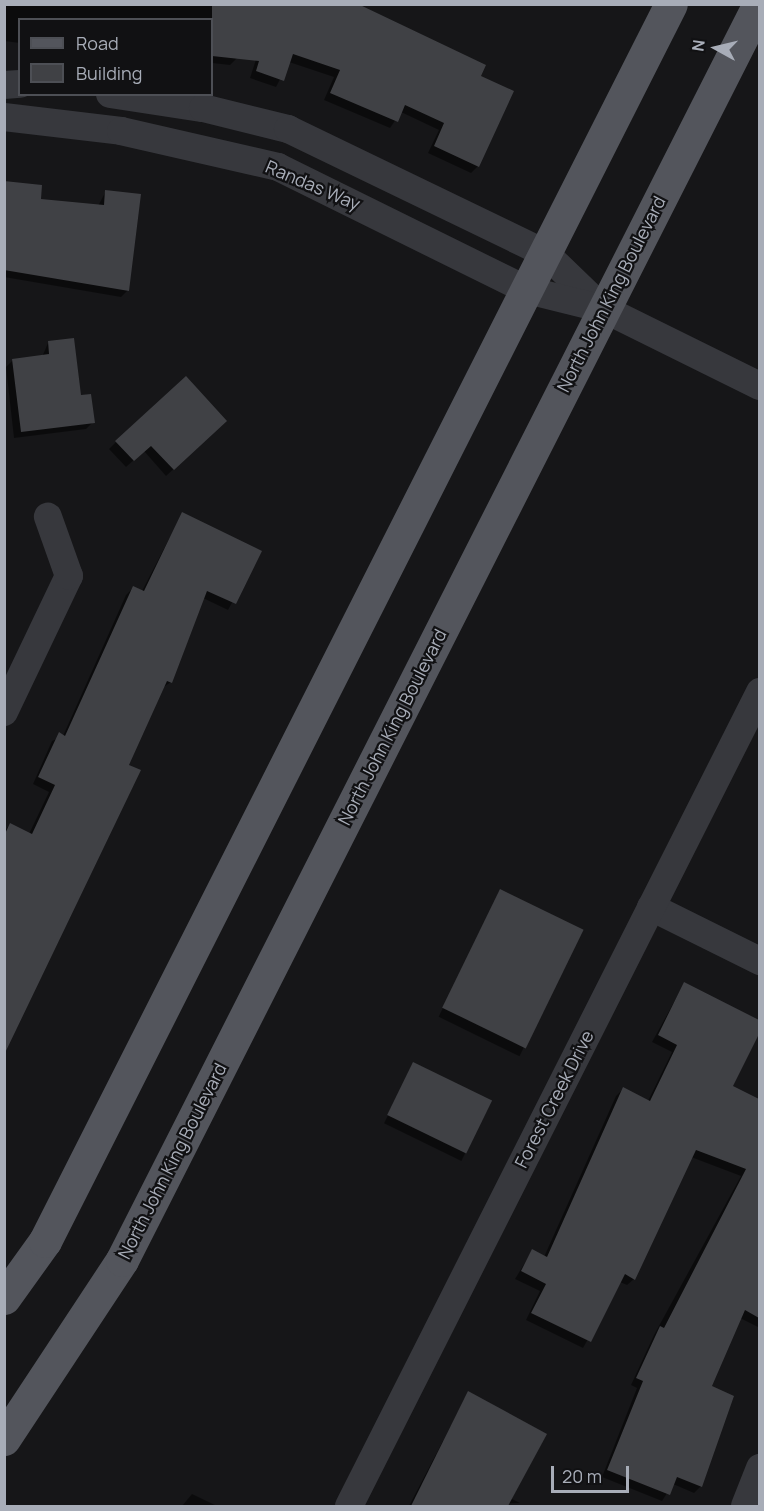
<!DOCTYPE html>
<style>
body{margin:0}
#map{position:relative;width:764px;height:1511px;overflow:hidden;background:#161618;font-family:Manrope,sans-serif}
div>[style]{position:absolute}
.shadow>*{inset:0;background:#0007;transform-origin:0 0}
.building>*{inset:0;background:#404145;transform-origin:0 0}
.minor>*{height:28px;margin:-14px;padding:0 14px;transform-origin:14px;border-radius:14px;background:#37383d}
.primary>*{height:33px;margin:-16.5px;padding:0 16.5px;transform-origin:16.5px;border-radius:16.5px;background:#53555c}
span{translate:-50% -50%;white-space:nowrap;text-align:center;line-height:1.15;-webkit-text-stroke:4.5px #111113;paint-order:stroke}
.street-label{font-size:18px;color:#a8adb8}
.frame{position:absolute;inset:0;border:6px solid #a8adb8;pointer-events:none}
.legend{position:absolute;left:18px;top:18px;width:195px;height:78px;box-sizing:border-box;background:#111113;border:2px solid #4d4f55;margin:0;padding:8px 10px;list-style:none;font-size:18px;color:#a8adb8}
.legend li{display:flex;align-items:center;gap:12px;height:30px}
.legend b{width:30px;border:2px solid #4d4f55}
.north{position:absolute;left:686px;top:18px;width:60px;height:60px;-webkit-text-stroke:4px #111113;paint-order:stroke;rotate:278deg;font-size:16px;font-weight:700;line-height:24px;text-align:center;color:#a8adb8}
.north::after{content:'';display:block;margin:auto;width:21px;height:27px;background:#a8adb8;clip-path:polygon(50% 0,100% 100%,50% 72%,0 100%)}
.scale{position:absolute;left:551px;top:1466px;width:78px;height:27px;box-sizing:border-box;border:3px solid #a8adb8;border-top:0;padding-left:8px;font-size:18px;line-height:21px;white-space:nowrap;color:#a8adb8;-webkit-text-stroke:4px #111113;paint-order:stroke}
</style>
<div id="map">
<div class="shadow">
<i style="clip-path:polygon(4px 4px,244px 4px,237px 58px,230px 65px,212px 63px,212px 20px,20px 20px,20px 43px,4px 41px)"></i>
<i style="clip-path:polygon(274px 4px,347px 4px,484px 66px,479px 77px,478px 166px,471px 173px,428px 153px,439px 130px,401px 112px,390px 128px,324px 100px,334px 77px,289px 62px,276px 87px,250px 78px)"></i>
<i style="clip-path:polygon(4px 183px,39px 200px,98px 206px,106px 191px,128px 290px,121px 297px,4px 277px)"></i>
<i style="clip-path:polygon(48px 343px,93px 422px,86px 429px,14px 438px,6px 367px,13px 360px,42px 357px)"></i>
<i style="clip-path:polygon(218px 428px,166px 476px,144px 451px,126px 467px,109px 449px,116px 442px)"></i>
<i style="clip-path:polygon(182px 514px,260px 551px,228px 610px,203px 598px,171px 682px,162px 688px,127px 765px,139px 771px,4px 1053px,4px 831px,10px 825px,29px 834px,49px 792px,33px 784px,52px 741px,63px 736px,126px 595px,133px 588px,142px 591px)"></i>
<i style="left:500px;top:891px;width:90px;height:140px;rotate:26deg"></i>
<i style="clip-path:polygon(684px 984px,760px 1022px,731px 1087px,760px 1101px,760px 1328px,740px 1318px,711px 1387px,701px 1486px,694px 1493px,673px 1484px,662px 1501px,602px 1477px,637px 1388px,631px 1385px,654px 1335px,741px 1176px,691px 1157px,634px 1279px,627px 1285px,620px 1282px,583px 1348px,526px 1320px,540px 1291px,515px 1279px,532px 1251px,544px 1257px,616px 1096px,623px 1089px,648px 1101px,672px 1052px,652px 1042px)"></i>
<i style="left:413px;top:1064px;width:86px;height:66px;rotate:26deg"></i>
<i style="clip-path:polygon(468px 1393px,510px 1498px,520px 1503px,409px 1506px)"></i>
<i style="clip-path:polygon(192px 1494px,217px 1506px,182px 1506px)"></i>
</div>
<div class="building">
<i style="clip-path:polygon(212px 4px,358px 4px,486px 65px,481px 76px,514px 91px,479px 167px,434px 146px,444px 123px,405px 105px,398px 122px,330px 93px,340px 70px,293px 54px,284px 81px,256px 71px,259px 61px,212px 56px)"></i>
<i style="clip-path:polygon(4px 181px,42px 185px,41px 199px,104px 205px,105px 190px,141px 194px,129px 291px,4px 270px)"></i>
<i style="clip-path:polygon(74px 338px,81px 395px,91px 394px,95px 423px,21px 432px,12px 359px,49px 354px,48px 341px)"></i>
<i style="clip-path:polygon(186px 376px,227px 421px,174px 470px,151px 446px,134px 461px,115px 441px)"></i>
<i style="clip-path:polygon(182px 512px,262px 551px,236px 604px,207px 591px,172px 683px,167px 681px,129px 765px,141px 770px,4px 1055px,4px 836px,10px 823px,32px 834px,55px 785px,38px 777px,59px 732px,65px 736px,133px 586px,144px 591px)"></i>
<i style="left:500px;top:889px;width:93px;height:132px;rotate:26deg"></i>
<i style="clip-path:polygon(684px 982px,759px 1020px,759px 1034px,733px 1086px,759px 1099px,759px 1318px,745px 1310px,712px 1386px,734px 1396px,702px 1487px,677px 1477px,670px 1495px,607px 1470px,643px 1381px,636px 1378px,660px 1326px,664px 1328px,746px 1169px,696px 1150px,635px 1280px,625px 1274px,591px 1342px,531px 1313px,546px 1284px,521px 1271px,532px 1249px,547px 1257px,623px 1087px,650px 1101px,677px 1045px,658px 1035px)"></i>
<i style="left:413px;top:1062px;width:88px;height:59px;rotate:26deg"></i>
<i style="clip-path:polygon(468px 1391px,547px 1434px,508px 1506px,411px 1506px)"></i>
</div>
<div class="minor">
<i style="left:4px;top:85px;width:16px;rotate:-4deg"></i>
<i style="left:110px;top:94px;width:94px;rotate:8.6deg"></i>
<i style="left:203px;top:108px;width:88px;rotate:13.9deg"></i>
<i style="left:288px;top:129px;width:285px;rotate:25.8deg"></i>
<i style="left:545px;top:253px;width:79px;rotate:44deg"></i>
<i style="left:4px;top:117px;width:118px;rotate:6.8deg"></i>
<i style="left:121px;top:131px;width:161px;rotate:12.9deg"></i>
<i style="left:278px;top:167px;width:278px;rotate:26.3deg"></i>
<i style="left:527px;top:290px;width:79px;rotate:13.9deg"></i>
<i style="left:604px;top:309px;width:174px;rotate:26.3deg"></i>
<i style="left:4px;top:712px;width:151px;rotate:-64.5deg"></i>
<i style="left:69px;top:576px;width:63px;rotate:-109.6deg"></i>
<i style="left:651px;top:907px;width:122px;rotate:26.4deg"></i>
<i style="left:349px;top:1506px;width:912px;rotate:-63.21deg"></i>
<i style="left:745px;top:1506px;width:41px;rotate:-68.5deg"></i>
</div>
<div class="primary">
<i style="left:4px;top:1298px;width:70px;rotate:-54.3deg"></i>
<i style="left:45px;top:1241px;width:1386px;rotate:-63.16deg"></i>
<i style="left:4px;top:1439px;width:214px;rotate:-56.6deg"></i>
<i style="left:122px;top:1260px;width:1408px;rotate:-63.11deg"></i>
</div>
<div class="street-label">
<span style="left:313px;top:185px;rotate:23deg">Randas Way</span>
<span style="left:611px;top:294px;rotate:-63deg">North John King Boulevard</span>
<span style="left:392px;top:727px;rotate:-63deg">North John King Boulevard</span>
<span style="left:554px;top:1099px;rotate:-63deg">Forest Creek Drive</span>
<span style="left:172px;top:1161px;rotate:-63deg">North John King Boulevard</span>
</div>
<div class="frame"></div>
<ul class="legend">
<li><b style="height:8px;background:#53555c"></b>Road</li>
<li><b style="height:16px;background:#404145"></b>Building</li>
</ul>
<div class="north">N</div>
<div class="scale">20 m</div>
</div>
